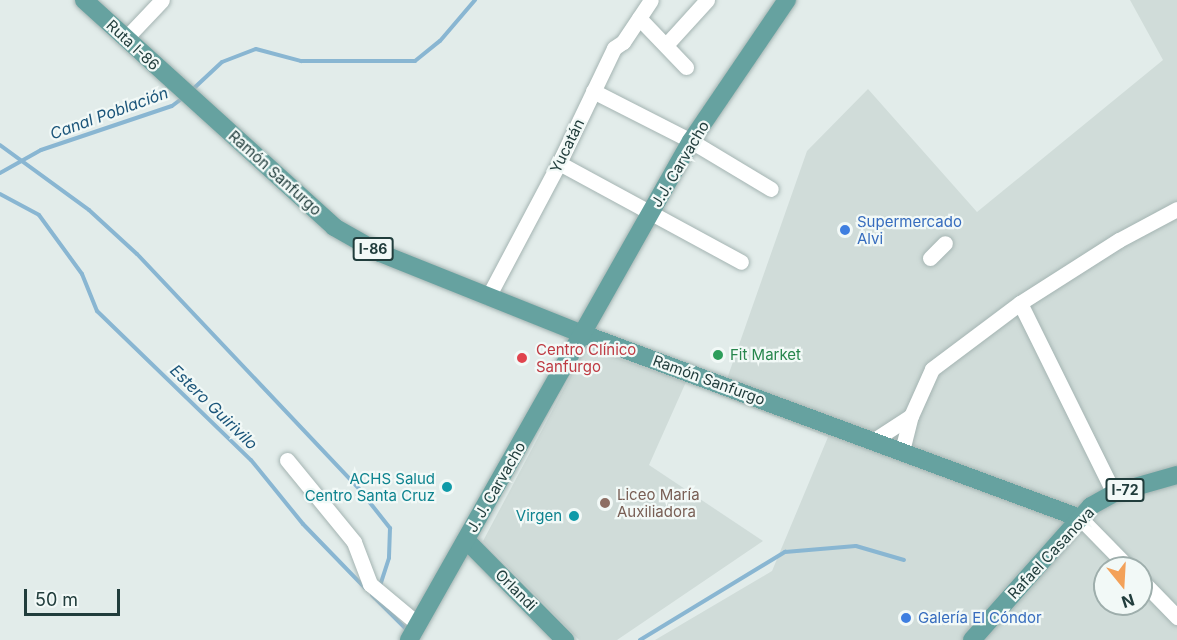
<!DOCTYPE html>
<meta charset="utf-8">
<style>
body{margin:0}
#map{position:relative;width:1177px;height:640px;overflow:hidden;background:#e2ecea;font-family:Inter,sans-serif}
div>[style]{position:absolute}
.built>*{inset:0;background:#d0dcd9}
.stream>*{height:4px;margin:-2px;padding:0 2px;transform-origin:2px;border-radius:2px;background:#89b6d2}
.roads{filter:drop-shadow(0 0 2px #a4b4b2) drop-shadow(0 0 2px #a4b4b2)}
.minor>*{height:15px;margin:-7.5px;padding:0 7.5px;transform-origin:7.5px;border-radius:7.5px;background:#fff}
.major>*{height:18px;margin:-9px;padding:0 9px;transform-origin:9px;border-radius:9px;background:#66a2a0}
.dots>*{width:16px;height:16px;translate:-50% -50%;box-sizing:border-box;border:3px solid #f2f9f7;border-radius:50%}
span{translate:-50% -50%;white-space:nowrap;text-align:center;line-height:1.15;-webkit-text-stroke:4.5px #f2f9f7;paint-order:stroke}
.shield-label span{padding:2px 4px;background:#f2f9f7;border:2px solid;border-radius:4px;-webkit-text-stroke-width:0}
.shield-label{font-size:14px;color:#213d3c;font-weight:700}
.street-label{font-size:15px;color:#213d3c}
.shop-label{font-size:15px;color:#366cbe}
.left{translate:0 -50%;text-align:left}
.health-label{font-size:15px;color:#be3a42}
.leisure-label{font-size:15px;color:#27864d}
.culture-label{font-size:15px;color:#0d838f}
.right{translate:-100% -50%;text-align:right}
.education-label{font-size:15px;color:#785e54}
.water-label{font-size:16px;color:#1b557a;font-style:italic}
.north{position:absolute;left:1093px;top:556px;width:60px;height:60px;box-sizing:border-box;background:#f2f9f7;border:2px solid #9eaeac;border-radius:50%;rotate:162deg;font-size:16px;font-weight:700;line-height:24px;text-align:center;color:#213d3c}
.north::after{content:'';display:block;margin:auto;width:21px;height:27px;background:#f3a159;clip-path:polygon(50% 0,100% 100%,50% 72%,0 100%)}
.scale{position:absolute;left:24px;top:589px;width:96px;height:27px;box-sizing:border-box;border:3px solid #213d3c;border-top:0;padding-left:8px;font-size:18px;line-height:21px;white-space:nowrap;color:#213d3c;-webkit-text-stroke:4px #f2f9f7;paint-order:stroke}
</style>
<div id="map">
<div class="built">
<i style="clip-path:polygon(evenodd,1130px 0,1177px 0,1177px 640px,655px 640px,772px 571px,828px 437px,721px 396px,807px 151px,868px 89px,977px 212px,1163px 60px,1130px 0,1105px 568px,1141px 568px,1141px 604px,1105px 604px,1105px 568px)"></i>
<i style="clip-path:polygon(586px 347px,686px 382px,649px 465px,763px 541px,617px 640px,579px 640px,483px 541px)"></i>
</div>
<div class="stream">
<i style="left:192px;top:90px;width:41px;rotate:-43deg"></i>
<i style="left:222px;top:62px;width:36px;rotate:-21deg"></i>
<i style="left:256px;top:49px;width:47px;rotate:14.9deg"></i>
<i style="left:301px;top:61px;width:114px"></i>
<i style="left:415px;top:61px;width:32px;rotate:-39deg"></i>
<i style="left:440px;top:41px;width:54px;rotate:-49.5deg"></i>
<i style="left:0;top:145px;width:110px;rotate:36.1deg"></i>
<i style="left:89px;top:210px;width:65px;rotate:42.5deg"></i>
<i style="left:137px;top:254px;width:323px;rotate:46.6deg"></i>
<i style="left:359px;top:489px;width:50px;rotate:51.5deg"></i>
<i style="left:390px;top:528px;width:30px;rotate:92deg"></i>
<i style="left:389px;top:558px;width:29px;rotate:108deg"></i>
<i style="left:0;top:173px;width:47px;rotate:-29.3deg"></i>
<i style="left:41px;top:150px;width:138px;rotate:-18.6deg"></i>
<i style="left:172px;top:106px;width:15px;rotate:-37deg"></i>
<i style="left:0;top:194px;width:44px;rotate:28.3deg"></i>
<i style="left:39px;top:215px;width:73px;rotate:53.9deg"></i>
<i style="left:82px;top:274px;width:40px;rotate:68deg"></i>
<i style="left:97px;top:311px;width:214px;rotate:44.1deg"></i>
<i style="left:251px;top:460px;width:82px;rotate:50.9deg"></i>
<i style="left:303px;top:524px;width:89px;rotate:45.9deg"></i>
<i style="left:372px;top:595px;width:49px;rotate:45deg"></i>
<i style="left:640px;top:640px;width:170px;rotate:-31.3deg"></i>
<i style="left:785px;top:552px;width:71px;rotate:-4.8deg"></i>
<i style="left:856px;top:546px;width:50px;rotate:16.3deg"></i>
</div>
<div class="roads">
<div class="minor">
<i style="left:639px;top:18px;width:68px;rotate:46.2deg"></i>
<i style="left:126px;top:38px;width:52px;rotate:-46.5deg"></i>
<i style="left:666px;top:45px;width:61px;rotate:-47.7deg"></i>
<i style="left:593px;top:91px;width:110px;rotate:27deg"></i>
<i style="left:691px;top:141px;width:93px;rotate:31deg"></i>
<i style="left:559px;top:163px;width:207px;rotate:28.5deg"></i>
<i style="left:930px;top:258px;width:21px;rotate:-45deg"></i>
<i style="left:488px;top:297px;width:152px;rotate:-62.1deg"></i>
<i style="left:559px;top:163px;width:127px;rotate:-64.4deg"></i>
<i style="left:614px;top:48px;width:11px;rotate:-34deg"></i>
<i style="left:623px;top:42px;width:50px;rotate:-56.3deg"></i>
<i style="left:1020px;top:303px;width:117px;rotate:-32.5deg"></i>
<i style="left:1119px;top:240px;width:66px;rotate:-28.1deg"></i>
<i style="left:874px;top:440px;width:44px;rotate:-33deg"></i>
<i style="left:911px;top:416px;width:51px;rotate:-65.9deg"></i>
<i style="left:932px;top:369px;width:110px;rotate:-36.9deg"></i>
<i style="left:1020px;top:303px;width:212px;rotate:63.7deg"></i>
<i style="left:902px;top:451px;width:36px;rotate:-76deg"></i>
<i style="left:287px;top:460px;width:106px;rotate:50.7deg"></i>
<i style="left:354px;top:542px;width:45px;rotate:69.1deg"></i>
<i style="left:370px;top:584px;width:62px;rotate:39.8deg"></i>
<i style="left:1080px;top:518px;width:70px;rotate:45.6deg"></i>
<i style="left:1141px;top:580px;width:52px;rotate:45.8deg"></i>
</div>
<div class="major">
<i style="left:84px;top:0;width:338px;rotate:42.2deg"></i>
<i style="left:334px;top:227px;width:53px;rotate:29.5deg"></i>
<i style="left:380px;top:253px;width:219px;rotate:21.8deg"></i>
<i style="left:583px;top:334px;width:530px;rotate:20.32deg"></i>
<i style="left:466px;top:540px;width:141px;rotate:45.3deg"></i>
<i style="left:409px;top:640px;width:573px;rotate:-60.53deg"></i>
<i style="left:691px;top:141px;width:171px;rotate:-55.8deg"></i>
<i style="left:972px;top:640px;width:179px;rotate:-48.4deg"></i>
<i style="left:1091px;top:506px;width:26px;rotate:-29deg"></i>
<i style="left:1114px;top:493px;width:66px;rotate:-15.9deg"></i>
</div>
</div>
<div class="dots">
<i style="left:845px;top:230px;background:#3f7fe0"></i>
<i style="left:718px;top:355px;background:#2e9e5b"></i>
<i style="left:522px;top:358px;background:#e0444e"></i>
<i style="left:447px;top:487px;background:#0f9aa8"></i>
<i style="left:605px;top:503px;background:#8d6e63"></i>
<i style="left:574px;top:516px;background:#0f9aa8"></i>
<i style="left:906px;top:618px;background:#3f7fe0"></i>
</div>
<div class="shield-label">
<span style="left:373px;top:249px">I-86</span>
<span style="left:1125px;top:490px">I-72</span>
</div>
<div class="street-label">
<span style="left:133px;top:45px;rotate:43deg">Ruta I-86</span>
<span style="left:567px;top:146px;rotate:-64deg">Yucatán</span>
<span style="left:680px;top:164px;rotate:-59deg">J.J. Carvacho</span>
<span style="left:275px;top:173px;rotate:42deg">Ramón Sanfurgo</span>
<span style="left:709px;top:380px;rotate:20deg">Ramón Sanfurgo</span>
<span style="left:496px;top:487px;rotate:-60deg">J. J. Carvacho</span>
<span style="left:1051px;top:553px;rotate:-47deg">Rafael Casanova</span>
<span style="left:516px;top:590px;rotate:45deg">Orlandi</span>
</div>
<div class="shop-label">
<span class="left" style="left:857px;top:230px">Supermercado<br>Alvi</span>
<span class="left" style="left:918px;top:618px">Galería El Cóndor</span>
</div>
<div class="health-label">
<span class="left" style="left:536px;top:358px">Centro Clínico<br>Sanfurgo</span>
</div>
<div class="leisure-label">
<span class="left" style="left:730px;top:355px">Fit Market</span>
</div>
<div class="culture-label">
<span class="right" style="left:435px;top:487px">ACHS Salud<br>Centro Santa Cruz</span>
<span class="right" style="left:562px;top:516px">Virgen</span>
</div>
<div class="education-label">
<span class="left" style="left:617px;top:503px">Liceo María<br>Auxiliadora</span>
</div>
<div class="water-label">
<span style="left:109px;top:113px;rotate:-20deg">Canal Población</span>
<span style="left:214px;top:407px;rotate:44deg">Estero Guirivilo</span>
</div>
<div class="north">N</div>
<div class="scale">50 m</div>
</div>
